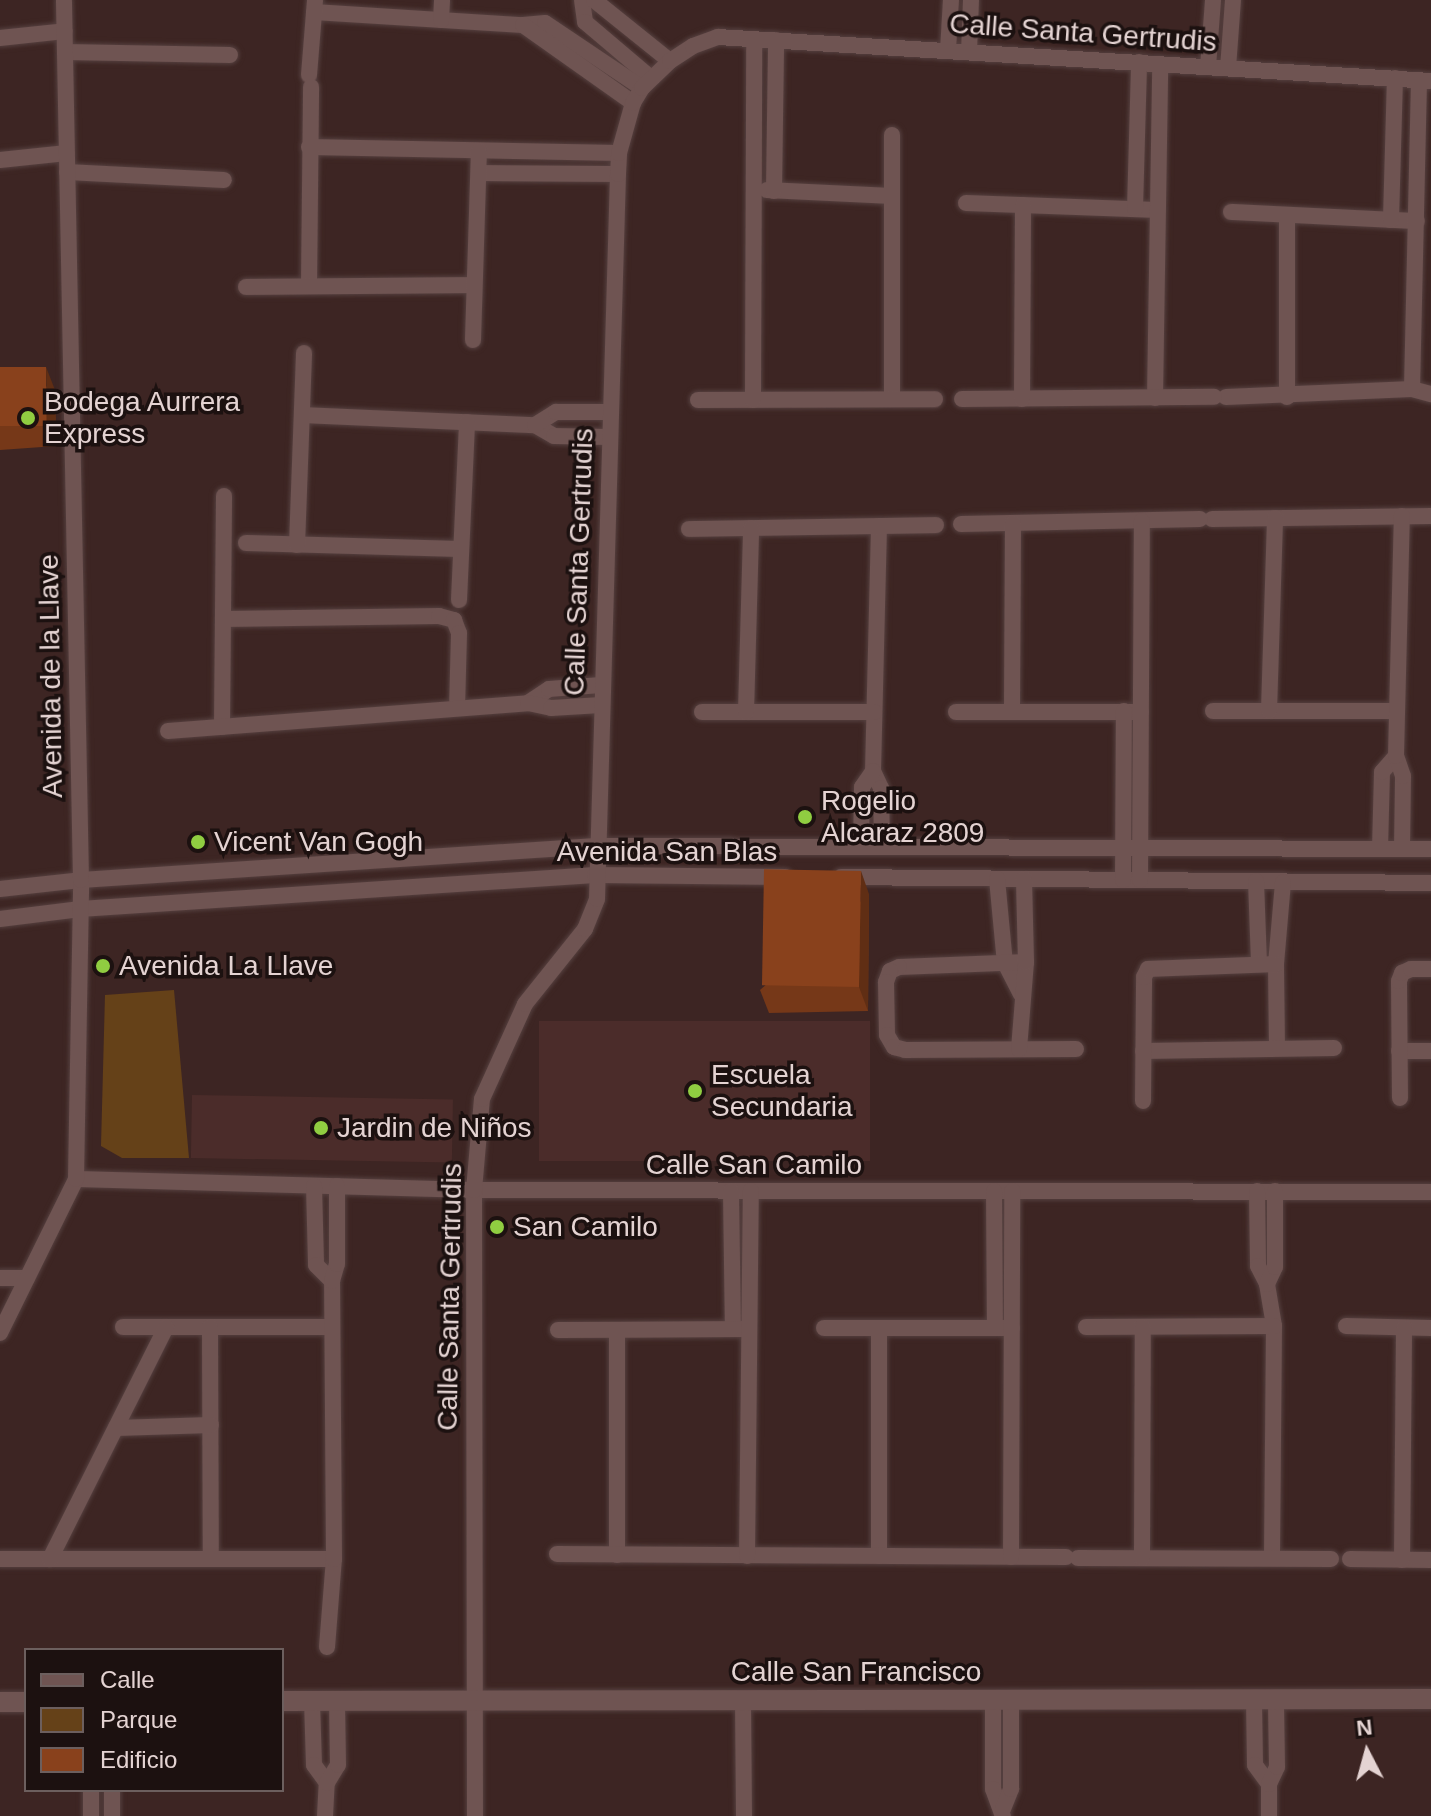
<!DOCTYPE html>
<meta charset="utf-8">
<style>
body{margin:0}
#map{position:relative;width:1431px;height:1816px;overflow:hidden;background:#3d2523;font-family:Arial,sans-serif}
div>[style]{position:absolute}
.built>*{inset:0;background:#4b2c2a;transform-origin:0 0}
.green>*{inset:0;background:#654118}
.roads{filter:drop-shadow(0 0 2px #55403f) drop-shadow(0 0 2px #55403f)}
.minor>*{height:16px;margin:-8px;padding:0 8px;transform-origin:8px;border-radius:8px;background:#6f5452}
.tertiary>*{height:20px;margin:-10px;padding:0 10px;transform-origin:10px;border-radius:10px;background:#6f5452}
.wall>*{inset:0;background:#763818}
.shaded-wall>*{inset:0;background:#602e14}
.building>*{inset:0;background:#89411c;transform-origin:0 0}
.dots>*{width:22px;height:22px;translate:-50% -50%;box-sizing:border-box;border:4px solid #1c1110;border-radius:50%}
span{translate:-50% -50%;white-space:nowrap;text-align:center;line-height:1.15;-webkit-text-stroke:7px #1c1110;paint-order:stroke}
.street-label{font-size:28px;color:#e4d3d2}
.poi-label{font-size:28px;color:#e4d3d2}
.left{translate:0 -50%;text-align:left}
.legend{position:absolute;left:24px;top:1648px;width:260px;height:144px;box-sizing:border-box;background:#1c1110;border:2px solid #6c5f5e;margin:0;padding:10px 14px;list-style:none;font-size:24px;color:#e4d3d2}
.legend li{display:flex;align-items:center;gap:16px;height:40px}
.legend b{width:40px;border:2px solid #6c5f5e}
.north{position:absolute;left:1327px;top:1712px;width:80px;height:80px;-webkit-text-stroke:6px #1c1110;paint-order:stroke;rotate:354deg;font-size:22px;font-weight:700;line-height:32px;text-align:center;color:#e4d3d2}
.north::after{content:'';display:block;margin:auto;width:28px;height:36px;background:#e4d3d2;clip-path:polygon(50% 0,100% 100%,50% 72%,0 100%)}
</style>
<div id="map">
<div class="built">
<i style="left:870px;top:1021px;width:140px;height:331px;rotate:90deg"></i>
<i style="left:192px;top:1095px;width:261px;height:63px;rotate:1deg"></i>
</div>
<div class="green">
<i style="clip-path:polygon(174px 990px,189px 1158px,122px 1158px,101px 1146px,105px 995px)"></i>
</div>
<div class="roads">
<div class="minor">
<i style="left:582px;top:0;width:22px;rotate:82deg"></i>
<i style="left:585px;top:22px;width:87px;rotate:40.3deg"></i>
<i style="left:594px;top:0;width:97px;rotate:38.8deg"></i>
<i style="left:314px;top:12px;width:209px;rotate:3.6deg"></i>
<i style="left:523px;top:25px;width:22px;rotate:-5deg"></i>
<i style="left:545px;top:23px;width:117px;rotate:33.8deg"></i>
<i style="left:441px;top:20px;width:20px;rotate:-87deg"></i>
<i style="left:523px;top:25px;width:135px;rotate:35.3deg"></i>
<i style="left:0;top:38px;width:65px;rotate:-6.1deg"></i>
<i style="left:948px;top:50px;width:50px;rotate:-86.6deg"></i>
<i style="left:65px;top:52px;width:165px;rotate:1deg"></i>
<i style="left:969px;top:52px;width:52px;rotate:-87.8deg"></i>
<i style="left:1208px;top:67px;width:67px;rotate:-85.7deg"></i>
<i style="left:1228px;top:68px;width:68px;rotate:-85.8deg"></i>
<i style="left:309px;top:75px;width:75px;rotate:-85.4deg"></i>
<i style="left:309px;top:147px;width:310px;rotate:1.1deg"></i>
<i style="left:0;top:160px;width:67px;rotate:-6deg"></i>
<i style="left:67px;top:172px;width:157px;rotate:2.9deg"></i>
<i style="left:479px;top:173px;width:139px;rotate:0.4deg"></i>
<i style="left:767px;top:190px;width:125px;rotate:2.7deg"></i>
<i style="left:774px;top:191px;width:151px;rotate:-89.2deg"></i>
<i style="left:966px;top:203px;width:192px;rotate:2.1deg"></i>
<i style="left:1135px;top:209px;width:147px;rotate:-88.4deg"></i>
<i style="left:1231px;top:212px;width:186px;rotate:2.8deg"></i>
<i style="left:1391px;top:220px;width:142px;rotate:-88.4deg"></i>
<i style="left:309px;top:286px;width:199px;rotate:-89.4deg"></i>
<i style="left:246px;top:287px;width:228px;rotate:-0.5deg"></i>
<i style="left:473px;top:340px;width:189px;rotate:-88.2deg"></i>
<i style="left:1412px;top:389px;width:20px;rotate:15deg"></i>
<i style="left:1226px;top:397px;width:186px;rotate:-2.5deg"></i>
<i style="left:1412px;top:389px;width:309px;rotate:-88.7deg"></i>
<i style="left:1287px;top:397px;width:182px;rotate:-90deg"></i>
<i style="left:1155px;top:398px;width:334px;rotate:-89.1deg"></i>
<i style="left:892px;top:399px;width:264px;rotate:-90deg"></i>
<i style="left:962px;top:399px;width:252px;rotate:-0.5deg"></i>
<i style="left:1022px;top:399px;width:194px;rotate:-89.7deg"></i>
<i style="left:698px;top:400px;width:237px;rotate:-0.2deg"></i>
<i style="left:753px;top:400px;width:361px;rotate:-89.8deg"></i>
<i style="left:302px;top:415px;width:233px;rotate:2.5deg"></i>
<i style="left:535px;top:425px;width:22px;rotate:30deg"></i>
<i style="left:554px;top:436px;width:55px;rotate:1deg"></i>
<i style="left:535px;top:425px;width:25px;rotate:-32deg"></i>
<i style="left:556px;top:412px;width:54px"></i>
<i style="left:1212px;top:519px;width:219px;rotate:-0.8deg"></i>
<i style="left:961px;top:524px;width:239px;rotate:-1.2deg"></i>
<i style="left:879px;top:526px;width:245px;rotate:91.4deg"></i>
<i style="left:873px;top:771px;width:19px;rotate:65deg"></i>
<i style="left:881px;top:788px;width:59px;rotate:89deg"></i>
<i style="left:689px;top:529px;width:247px;rotate:-0.9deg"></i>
<i style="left:246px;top:543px;width:215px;rotate:1.6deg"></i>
<i style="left:297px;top:545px;width:192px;rotate:-87.9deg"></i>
<i style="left:459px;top:600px;width:178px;rotate:-87.4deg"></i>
<i style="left:223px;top:619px;width:216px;rotate:-0.8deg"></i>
<i style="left:439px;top:616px;width:16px;rotate:15deg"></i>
<i style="left:454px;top:620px;width:14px;rotate:69deg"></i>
<i style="left:459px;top:633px;width:75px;rotate:91.5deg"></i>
<i style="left:528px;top:703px;width:25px;rotate:-34deg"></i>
<i style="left:549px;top:689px;width:52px;rotate:-4.4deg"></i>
<i style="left:1012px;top:711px;width:188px;rotate:-89.7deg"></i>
<i style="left:1213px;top:711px;width:184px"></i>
<i style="left:1269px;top:711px;width:193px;rotate:-88.2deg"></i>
<i style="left:702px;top:712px;width:172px"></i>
<i style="left:746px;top:712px;width:184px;rotate:-88.4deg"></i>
<i style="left:956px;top:712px;width:185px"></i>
<i style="left:222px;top:727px;width:231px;rotate:-89.5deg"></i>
<i style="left:168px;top:731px;width:361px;rotate:-4.4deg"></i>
<i style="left:528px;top:703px;width:24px;rotate:12deg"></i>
<i style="left:551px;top:708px;width:50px;rotate:-3.4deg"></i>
<i style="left:861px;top:847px;width:60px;rotate:-89deg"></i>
<i style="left:862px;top:787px;width:19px;rotate:-55deg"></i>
<i style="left:1380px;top:849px;width:77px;rotate:-88.5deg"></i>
<i style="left:1382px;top:772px;width:21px;rotate:-49deg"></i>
<i style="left:1402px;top:849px;width:73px;rotate:-89.2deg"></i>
<i style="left:1403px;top:776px;width:21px;rotate:-109deg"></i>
<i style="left:1396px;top:756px;width:240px;rotate:-88.6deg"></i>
<i style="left:841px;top:877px;width:590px;rotate:0.58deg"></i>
<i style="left:997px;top:879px;width:84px;rotate:84.6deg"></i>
<i style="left:1005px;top:963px;width:35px;rotate:63deg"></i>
<i style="left:1123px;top:880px;width:169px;rotate:-89.7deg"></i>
<i style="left:1140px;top:880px;width:359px;rotate:-89.7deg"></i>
<i style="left:1256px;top:881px;width:83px;rotate:87.9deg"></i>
<i style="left:0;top:889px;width:81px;rotate:-6.3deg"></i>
<i style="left:81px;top:880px;width:516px;rotate:-3.78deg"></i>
<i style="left:596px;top:846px;width:835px;rotate:0.21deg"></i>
<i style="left:0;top:919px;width:81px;rotate:-7.1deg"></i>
<i style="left:80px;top:909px;width:516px;rotate:-3.78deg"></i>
<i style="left:595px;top:875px;width:190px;rotate:0.6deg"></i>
<i style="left:1026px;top:962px;width:127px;rotate:177.7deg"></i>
<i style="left:899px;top:967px;width:10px;rotate:156deg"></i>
<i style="left:890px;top:971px;width:12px;rotate:110deg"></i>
<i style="left:886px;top:982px;width:53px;rotate:88.9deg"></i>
<i style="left:887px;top:1035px;width:14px;rotate:60deg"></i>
<i style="left:894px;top:1047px;width:11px;rotate:15deg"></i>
<i style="left:905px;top:1050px;width:171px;rotate:-0.3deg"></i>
<i style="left:1277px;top:1048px;width:84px;rotate:-90.7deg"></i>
<i style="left:1276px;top:964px;width:82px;rotate:-85.1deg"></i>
<i style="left:1019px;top:1049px;width:87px;rotate:-85.4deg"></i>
<i style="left:1026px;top:962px;width:83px;rotate:-91.4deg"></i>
<i style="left:1143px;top:1051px;width:191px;rotate:-0.9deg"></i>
<i style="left:1399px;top:1051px;width:32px"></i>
<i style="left:1400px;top:1098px;width:117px;rotate:-90.5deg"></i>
<i style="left:1399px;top:981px;width:9px;rotate:-69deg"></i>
<i style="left:1402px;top:973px;width:10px;rotate:-24deg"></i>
<i style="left:1411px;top:969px;width:20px"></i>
<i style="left:1143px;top:1101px;width:124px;rotate:-89.5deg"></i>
<i style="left:1144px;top:977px;width:9px;rotate:-63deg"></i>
<i style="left:1148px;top:969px;width:128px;rotate:-2.2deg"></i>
<i style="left:76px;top:1179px;width:398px;rotate:1.6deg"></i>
<i style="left:474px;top:1190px;width:957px;rotate:0.12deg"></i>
<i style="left:314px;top:1186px;width:79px;rotate:88.5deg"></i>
<i style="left:316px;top:1265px;width:23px;rotate:45deg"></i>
<i style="left:731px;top:1191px;width:138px;rotate:89.2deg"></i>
<i style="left:994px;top:1191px;width:137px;rotate:89.6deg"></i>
<i style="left:1257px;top:1191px;width:75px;rotate:89.2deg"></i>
<i style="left:1258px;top:1266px;width:20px;rotate:63deg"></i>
<i style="left:1267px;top:1284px;width:43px;rotate:80.5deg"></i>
<i style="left:1274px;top:1326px;width:232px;rotate:90.5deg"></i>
<i style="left:0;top:1278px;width:27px"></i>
<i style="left:1267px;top:1284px;width:19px;rotate:-65deg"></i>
<i style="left:1275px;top:1267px;width:76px;rotate:-90deg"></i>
<i style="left:1346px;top:1326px;width:85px;rotate:1.3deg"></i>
<i style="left:123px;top:1327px;width:209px"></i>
<i style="left:210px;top:1327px;width:232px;rotate:89.8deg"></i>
<i style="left:1086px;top:1327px;width:188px;rotate:-0.3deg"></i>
<i style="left:824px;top:1328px;width:188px"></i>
<i style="left:879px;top:1328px;width:228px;rotate:90deg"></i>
<i style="left:558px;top:1330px;width:191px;rotate:-0.3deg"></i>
<i style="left:617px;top:1330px;width:225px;rotate:90deg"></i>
<i style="left:0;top:1333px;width:172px;rotate:-63.7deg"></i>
<i style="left:76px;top:1179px;width:299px;rotate:-89deg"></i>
<i style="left:81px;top:880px;width:880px;rotate:-91.11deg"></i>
<i style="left:116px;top:1428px;width:95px;rotate:-1.8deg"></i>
<i style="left:557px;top:1554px;width:509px;rotate:0.34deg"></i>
<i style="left:747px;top:1556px;width:365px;rotate:-89.4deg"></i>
<i style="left:1011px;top:1557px;width:366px;rotate:-89.8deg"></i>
<i style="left:1078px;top:1558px;width:253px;rotate:0.2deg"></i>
<i style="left:1142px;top:1558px;width:231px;rotate:-89.8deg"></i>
<i style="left:0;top:1559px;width:334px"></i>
<i style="left:50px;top:1559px;width:259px;rotate:-63.4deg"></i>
<i style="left:1350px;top:1559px;width:81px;rotate:0.7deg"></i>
<i style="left:1402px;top:1560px;width:232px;rotate:-89.5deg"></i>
<i style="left:327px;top:1647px;width:88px;rotate:-85.5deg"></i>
<i style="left:334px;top:1559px;width:278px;rotate:-90.4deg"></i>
<i style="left:332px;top:1281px;width:18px;rotate:-74deg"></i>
<i style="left:337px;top:1264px;width:78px;rotate:-90deg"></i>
<i style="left:993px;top:1700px;width:89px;rotate:90deg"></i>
<i style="left:993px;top:1789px;width:29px;rotate:70deg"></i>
<i style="left:1254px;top:1700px;width:65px;rotate:89.1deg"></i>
<i style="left:1255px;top:1765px;width:24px;rotate:54deg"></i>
<i style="left:312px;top:1701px;width:64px;rotate:88.2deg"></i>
<i style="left:314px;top:1765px;width:22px;rotate:54deg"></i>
<i style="left:743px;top:1701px;width:115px;rotate:89.5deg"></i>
<i style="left:1003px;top:1809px;width:22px;rotate:-68deg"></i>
<i style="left:1011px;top:1789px;width:89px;rotate:-90deg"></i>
<i style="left:91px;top:1816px;width:26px;rotate:-90deg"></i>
<i style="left:112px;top:1816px;width:26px;rotate:-90deg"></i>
<i style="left:325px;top:1816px;width:33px;rotate:-87deg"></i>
<i style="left:327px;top:1783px;width:21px;rotate:-59deg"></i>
<i style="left:338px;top:1765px;width:64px;rotate:-90.9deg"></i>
<i style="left:475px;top:1816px;width:626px;rotate:-90.09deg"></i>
<i style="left:474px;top:1190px;width:91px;rotate:-85deg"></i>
<i style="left:482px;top:1099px;width:104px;rotate:-65.6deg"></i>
<i style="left:525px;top:1004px;width:96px;rotate:-51.3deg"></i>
<i style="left:585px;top:929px;width:32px;rotate:-68deg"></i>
<i style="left:597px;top:899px;width:725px;rotate:-88.34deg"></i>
<i style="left:618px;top:174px;width:21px;rotate:-87deg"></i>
<i style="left:619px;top:153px;width:52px;rotate:-74.4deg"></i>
<i style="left:633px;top:103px;width:17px;rotate:-59deg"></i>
<i style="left:642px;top:88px;width:39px;rotate:-44deg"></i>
<i style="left:670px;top:61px;width:27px;rotate:-33deg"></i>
<i style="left:693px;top:46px;width:27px;rotate:-20deg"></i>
<i style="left:718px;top:37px;width:714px;rotate:3.53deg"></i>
<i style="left:1269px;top:1816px;width:32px;rotate:-90deg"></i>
<i style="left:1269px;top:1784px;width:19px;rotate:-65deg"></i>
<i style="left:1277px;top:1767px;width:67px;rotate:-90.9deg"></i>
</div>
<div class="tertiary">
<i style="left:282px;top:1701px;width:1149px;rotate:-0.1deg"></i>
<i style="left:0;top:1702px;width:26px"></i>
</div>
</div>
<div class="wall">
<i style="clip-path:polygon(0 367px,55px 390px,56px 446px,0 450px)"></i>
<i style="clip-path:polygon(869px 894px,868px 1011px,769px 1013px,760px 990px)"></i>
</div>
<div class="shaded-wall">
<i style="clip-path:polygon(46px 367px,55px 390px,56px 446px,47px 422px)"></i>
<i style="clip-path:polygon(861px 871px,869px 894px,868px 1011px,859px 987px)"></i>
</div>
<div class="building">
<i style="left:0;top:367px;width:46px;height:59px"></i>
<i style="left:861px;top:871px;width:116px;height:97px;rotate:91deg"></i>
</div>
<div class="dots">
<i style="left:28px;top:418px;background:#90cd41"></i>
<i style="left:805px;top:817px;background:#90cd41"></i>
<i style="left:198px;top:842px;background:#90cd41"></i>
<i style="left:103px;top:966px;background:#90cd41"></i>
<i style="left:695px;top:1091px;background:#90cd41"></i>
<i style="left:321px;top:1128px;background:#90cd41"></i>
<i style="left:497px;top:1227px;background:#90cd41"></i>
</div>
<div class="street-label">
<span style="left:1083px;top:33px;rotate:4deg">Calle Santa Gertrudis</span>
<span style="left:579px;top:562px;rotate:-88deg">Calle Santa Gertrudis</span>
<span style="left:51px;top:676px;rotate:-91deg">Avenida de la Llave</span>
<span style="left:667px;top:852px">Avenida San Blas</span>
<span style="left:754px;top:1165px">Calle San Camilo</span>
<span style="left:450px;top:1297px;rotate:-89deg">Calle Santa Gertrudis</span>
<span style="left:856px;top:1672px">Calle San Francisco</span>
</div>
<div class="poi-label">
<span class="left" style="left:44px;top:418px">Bodega Aurrera<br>Express</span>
<span class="left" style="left:821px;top:817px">Rogelio<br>Alcaraz 2809</span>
<span class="left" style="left:214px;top:842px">Vicent Van Gogh</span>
<span class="left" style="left:119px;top:966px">Avenida La Llave</span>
<span class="left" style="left:711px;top:1091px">Escuela<br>Secundaria</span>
<span class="left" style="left:337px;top:1128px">Jardin de Niños</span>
<span class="left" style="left:513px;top:1227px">San Camilo</span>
</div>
<ul class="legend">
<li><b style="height:10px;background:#6f5452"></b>Calle</li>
<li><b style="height:22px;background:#654118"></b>Parque</li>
<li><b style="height:22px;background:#89411c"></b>Edificio</li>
</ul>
<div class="north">N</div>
</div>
